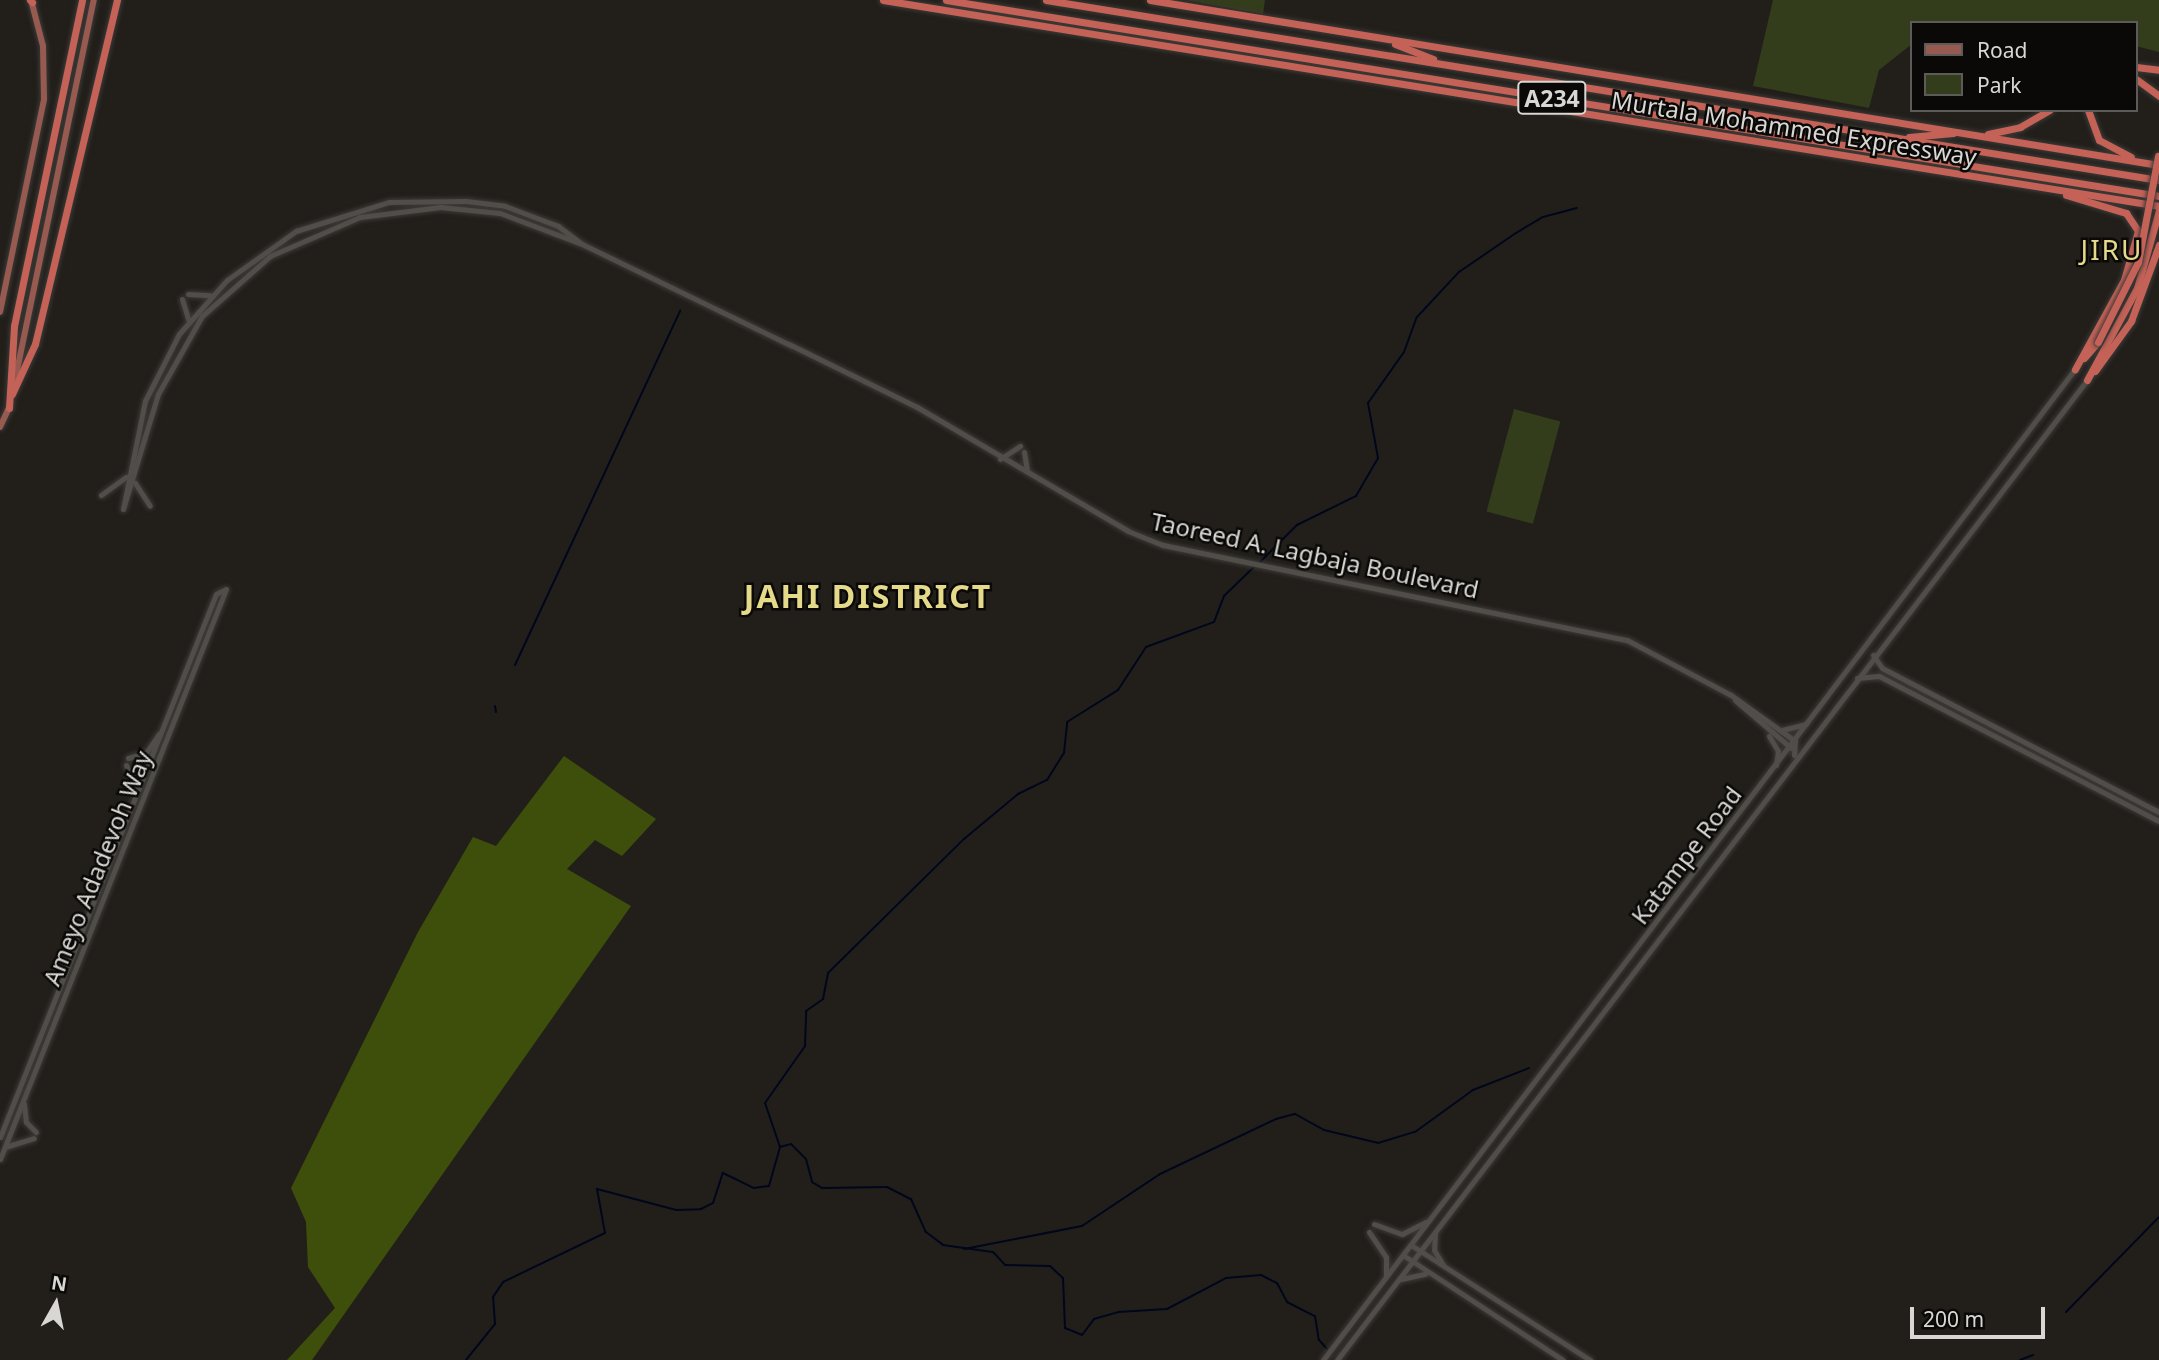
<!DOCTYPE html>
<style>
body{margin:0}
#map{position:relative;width:2159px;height:1360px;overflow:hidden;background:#221f1b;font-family:"Noto Sans",sans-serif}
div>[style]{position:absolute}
.green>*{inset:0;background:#333d1b;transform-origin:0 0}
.forest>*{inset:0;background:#3e4f0b}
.stream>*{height:2px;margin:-1px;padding:0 1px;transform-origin:1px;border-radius:1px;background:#00061b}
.roads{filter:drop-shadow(0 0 2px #3c3a37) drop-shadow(0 0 2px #3c3a37)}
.secondary>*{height:5px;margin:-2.5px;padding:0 2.5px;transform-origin:2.5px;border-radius:2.5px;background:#514e49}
.primary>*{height:6px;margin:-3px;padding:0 3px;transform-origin:3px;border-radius:3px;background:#965a51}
.highway>*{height:7px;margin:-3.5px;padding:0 3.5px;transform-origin:3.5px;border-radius:3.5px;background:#c46257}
.bridges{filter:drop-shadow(0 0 2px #3c3a37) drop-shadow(0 0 2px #3c3a37)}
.highway-bridge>*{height:7px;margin:-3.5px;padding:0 3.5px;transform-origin:3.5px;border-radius:3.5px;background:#c46257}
span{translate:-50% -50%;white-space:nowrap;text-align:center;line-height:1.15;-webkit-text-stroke:5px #0a0907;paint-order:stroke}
.shield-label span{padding:2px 5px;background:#0a0907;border:2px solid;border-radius:5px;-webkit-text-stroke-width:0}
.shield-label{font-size:23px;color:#d8d7d4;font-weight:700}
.street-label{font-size:24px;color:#d8d7d4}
.quarter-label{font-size:28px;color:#e5d98a;letter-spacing:2px}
.district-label{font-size:32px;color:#e5d98a;font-weight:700;letter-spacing:2px}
.legend{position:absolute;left:1910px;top:21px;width:228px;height:91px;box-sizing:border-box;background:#0a0907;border:2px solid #5c5b59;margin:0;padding:9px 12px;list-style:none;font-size:21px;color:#d8d7d4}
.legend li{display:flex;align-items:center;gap:14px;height:35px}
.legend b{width:35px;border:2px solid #5c5b59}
.north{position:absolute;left:21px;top:1269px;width:70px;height:70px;-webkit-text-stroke:5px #0a0907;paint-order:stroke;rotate:9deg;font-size:19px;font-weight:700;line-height:28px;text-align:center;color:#d8d7d4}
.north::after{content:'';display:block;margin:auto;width:24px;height:32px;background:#d8d7d4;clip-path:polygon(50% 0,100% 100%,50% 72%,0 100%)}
.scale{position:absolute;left:1910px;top:1307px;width:135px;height:32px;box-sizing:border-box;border:4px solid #d8d7d4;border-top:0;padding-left:9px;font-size:21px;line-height:24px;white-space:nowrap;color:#d8d7d4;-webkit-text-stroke:5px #0a0907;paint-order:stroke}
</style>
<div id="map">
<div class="green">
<i style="clip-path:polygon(1185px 0,1265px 0,1263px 14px)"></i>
<i style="clip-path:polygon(1773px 0,2159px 0,2159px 52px,2136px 46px,2136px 23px,1912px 23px,1912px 44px,1879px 70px,1869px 108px,1753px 86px)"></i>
<i style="left:1514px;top:409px;width:48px;height:106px;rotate:15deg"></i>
</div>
<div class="forest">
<i style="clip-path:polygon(564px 756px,656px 819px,622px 856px,595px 840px,567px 869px,631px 906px,312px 1360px,287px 1360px,335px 1308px,308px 1267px,306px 1222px,291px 1188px,418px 932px,473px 837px,496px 846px)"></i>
</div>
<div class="stream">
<i style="left:1259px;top:563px;width:54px;rotate:-45deg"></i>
<i style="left:1297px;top:525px;width:66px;rotate:-26.2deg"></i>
<i style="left:1356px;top:496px;width:44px;rotate:-59.9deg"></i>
<i style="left:1378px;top:458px;width:56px;rotate:-100.3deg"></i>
<i style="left:1368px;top:403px;width:62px;rotate:-54.8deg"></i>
<i style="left:1404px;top:352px;width:37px;rotate:-70deg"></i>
<i style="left:1417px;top:317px;width:62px;rotate:-47deg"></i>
<i style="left:1459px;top:272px;width:69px;rotate:-34.4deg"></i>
<i style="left:1516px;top:233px;width:31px;rotate:-31deg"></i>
<i style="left:1543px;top:217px;width:35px;rotate:-15deg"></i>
<i style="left:515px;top:665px;width:391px;rotate:-65deg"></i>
<i style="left:495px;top:706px;width:6px;rotate:81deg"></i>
<i style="left:780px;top:1147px;width:46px;rotate:-108.8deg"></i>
<i style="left:765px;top:1103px;width:70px;rotate:-54.9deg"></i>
<i style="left:805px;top:1046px;width:35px;rotate:-88deg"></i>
<i style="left:806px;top:1011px;width:21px;rotate:-35deg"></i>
<i style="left:823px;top:999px;width:26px;rotate:-79deg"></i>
<i style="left:828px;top:973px;width:191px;rotate:-44.6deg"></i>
<i style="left:964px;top:839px;width:70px;rotate:-39.8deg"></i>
<i style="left:1018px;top:794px;width:32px;rotate:-26deg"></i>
<i style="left:1047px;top:780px;width:32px;rotate:-58deg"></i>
<i style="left:1064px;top:753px;width:31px;rotate:-84deg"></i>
<i style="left:1067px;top:722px;width:60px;rotate:-32.1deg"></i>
<i style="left:1118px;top:690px;width:51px;rotate:-56.9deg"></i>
<i style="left:1146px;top:647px;width:72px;rotate:-20.2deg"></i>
<i style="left:1214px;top:622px;width:28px;rotate:-69deg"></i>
<i style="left:1224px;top:596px;width:43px;rotate:-44.1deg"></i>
<i style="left:964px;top:1249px;width:120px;rotate:-11deg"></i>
<i style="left:1082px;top:1226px;width:94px;rotate:-33.7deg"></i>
<i style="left:1160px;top:1174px;width:128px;rotate:-25.4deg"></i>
<i style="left:1276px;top:1119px;width:20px;rotate:-15deg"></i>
<i style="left:1295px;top:1114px;width:33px;rotate:29deg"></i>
<i style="left:1324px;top:1130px;width:56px;rotate:13.5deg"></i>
<i style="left:1378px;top:1143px;width:39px;rotate:-17deg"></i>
<i style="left:1415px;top:1132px;width:72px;rotate:-35.9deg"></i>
<i style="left:1473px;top:1090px;width:60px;rotate:-21.4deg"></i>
<i style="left:2066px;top:1312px;width:133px;rotate:-45.6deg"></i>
<i style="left:466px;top:1360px;width:46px;rotate:-51.1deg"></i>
<i style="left:495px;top:1324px;width:27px;rotate:-94deg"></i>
<i style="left:493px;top:1297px;width:18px;rotate:-56deg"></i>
<i style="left:503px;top:1282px;width:113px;rotate:-25.7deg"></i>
<i style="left:605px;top:1233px;width:45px;rotate:-100.3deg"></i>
<i style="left:597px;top:1189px;width:82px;rotate:14.9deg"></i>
<i style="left:676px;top:1210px;width:25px;rotate:-2deg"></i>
<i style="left:701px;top:1209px;width:13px;rotate:-27deg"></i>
<i style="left:713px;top:1203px;width:32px;rotate:-72deg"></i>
<i style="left:723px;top:1173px;width:34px;rotate:26deg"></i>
<i style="left:754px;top:1188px;width:15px;rotate:-8deg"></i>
<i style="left:769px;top:1186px;width:41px;rotate:-74.2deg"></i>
<i style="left:780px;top:1147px;width:11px;rotate:-15deg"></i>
<i style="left:791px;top:1144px;width:21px;rotate:45deg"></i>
<i style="left:806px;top:1159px;width:24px;rotate:75deg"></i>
<i style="left:812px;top:1182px;width:12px;rotate:31deg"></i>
<i style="left:822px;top:1188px;width:65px;rotate:-0.9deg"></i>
<i style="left:887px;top:1187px;width:27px;rotate:27deg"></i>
<i style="left:911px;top:1199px;width:36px;rotate:66deg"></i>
<i style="left:926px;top:1232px;width:21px;rotate:37deg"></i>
<i style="left:943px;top:1245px;width:50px;rotate:8deg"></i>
<i style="left:993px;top:1252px;width:18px;rotate:47deg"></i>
<i style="left:1005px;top:1265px;width:45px;rotate:1.3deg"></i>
<i style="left:1050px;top:1266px;width:18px;rotate:43deg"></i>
<i style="left:1063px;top:1278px;width:50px;rotate:87.7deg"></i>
<i style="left:1065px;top:1328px;width:18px;rotate:22deg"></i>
<i style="left:1082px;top:1335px;width:20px;rotate:-53deg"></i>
<i style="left:1094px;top:1319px;width:25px;rotate:-16deg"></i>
<i style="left:1118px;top:1312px;width:49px;rotate:-3.5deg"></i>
<i style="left:1167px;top:1309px;width:67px;rotate:-27.7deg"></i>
<i style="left:1226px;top:1278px;width:35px;rotate:-5deg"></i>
<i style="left:1261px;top:1275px;width:18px;rotate:27deg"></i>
<i style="left:1277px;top:1283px;width:21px;rotate:62deg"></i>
<i style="left:1287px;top:1302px;width:31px;rotate:27deg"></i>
<i style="left:1315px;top:1316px;width:24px;rotate:81deg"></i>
<i style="left:1319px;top:1340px;width:12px;rotate:48deg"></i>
<i style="left:2020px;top:1360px;width:14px;rotate:-21deg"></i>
</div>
<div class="roads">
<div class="secondary">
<i style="left:188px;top:294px;width:22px;rotate:3deg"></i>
<i style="left:182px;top:299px;width:21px;rotate:73deg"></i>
<i style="left:789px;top:344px;width:143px;rotate:26.2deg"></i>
<i style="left:917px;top:407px;width:245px;rotate:30.4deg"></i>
<i style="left:1128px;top:531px;width:38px;rotate:22deg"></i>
<i style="left:1163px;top:545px;width:474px;rotate:11.6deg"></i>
<i style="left:1627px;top:640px;width:118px;rotate:27.9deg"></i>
<i style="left:1731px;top:695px;width:79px;rotate:35.7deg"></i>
<i style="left:1795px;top:741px;width:14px;rotate:94deg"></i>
<i style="left:1024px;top:452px;width:20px;rotate:81deg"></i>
<i style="left:1000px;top:459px;width:24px;rotate:-33deg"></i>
<i style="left:135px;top:483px;width:27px;rotate:57deg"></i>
<i style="left:101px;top:495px;width:31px;rotate:-36deg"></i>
<i style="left:123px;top:509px;width:120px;rotate:-73.1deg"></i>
<i style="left:158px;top:394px;width:90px;rotate:-60.6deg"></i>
<i style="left:202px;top:316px;width:91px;rotate:-41.4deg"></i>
<i style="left:270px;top:256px;width:98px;rotate:-23.4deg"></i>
<i style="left:360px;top:217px;width:81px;rotate:-7.1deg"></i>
<i style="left:440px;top:207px;width:60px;rotate:5.7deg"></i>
<i style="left:500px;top:213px;width:88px;rotate:20.7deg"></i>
<i style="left:582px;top:244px;width:233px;rotate:25.9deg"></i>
<i style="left:123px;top:509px;width:110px;rotate:-78.5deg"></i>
<i style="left:145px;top:401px;width:75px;rotate:-63.1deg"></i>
<i style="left:179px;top:334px;width:72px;rotate:-48.4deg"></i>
<i style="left:227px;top:280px;width:85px;rotate:-35.4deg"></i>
<i style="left:296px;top:231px;width:97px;rotate:-17.3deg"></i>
<i style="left:389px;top:202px;width:77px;rotate:-0.7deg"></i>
<i style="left:466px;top:201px;width:39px;rotate:7deg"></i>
<i style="left:505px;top:206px;width:57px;rotate:20.7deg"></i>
<i style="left:558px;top:226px;width:30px;rotate:37deg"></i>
<i style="left:1873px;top:655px;width:16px;rotate:55deg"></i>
<i style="left:1882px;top:668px;width:312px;rotate:27.5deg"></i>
<i style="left:1857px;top:678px;width:22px;rotate:-5deg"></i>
<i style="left:1879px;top:676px;width:315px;rotate:27.4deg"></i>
<i style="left:1735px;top:700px;width:74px;rotate:40.6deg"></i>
<i style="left:1782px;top:730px;width:25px;rotate:-14deg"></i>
<i style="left:1769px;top:736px;width:17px;rotate:59deg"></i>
<i style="left:1778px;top:751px;width:14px;rotate:98deg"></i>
<i style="left:128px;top:758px;width:19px;rotate:-16deg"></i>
<i style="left:146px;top:753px;width:23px;rotate:-56deg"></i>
<i style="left:126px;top:765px;width:27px;rotate:63deg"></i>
<i style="left:24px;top:1104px;width:18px;rotate:84deg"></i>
<i style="left:26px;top:1122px;width:14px;rotate:45deg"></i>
<i style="left:0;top:1137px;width:584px;rotate:-68.31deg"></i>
<i style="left:216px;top:594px;width:11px;rotate:-27deg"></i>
<i style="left:5px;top:1147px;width:30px;rotate:-17deg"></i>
<i style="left:0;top:1159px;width:613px;rotate:-68.37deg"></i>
<i style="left:1374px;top:1224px;width:30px;rotate:20deg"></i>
<i style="left:1402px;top:1234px;width:27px;rotate:-27deg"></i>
<i style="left:1369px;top:1232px;width:30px;rotate:56deg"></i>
<i style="left:1386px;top:1257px;width:19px;rotate:90deg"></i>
<i style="left:1435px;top:1233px;width:17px;rotate:93deg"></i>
<i style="left:1434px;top:1250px;width:17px;rotate:59deg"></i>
<i style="left:1411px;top:1245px;width:213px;rotate:32.7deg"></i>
<i style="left:1403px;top:1255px;width:191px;rotate:33.3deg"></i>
<i style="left:1401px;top:1279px;width:25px;rotate:-12deg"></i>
<i style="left:1323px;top:1360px;width:1244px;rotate:-52.81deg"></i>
<i style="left:1337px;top:1360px;width:1234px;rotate:-52.57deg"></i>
</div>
<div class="primary">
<i style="left:0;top:312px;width:217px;rotate:-78.3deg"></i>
<i style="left:44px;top:99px;width:53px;rotate:-91.1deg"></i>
<i style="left:43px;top:46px;width:48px;rotate:-104.6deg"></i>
<i style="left:14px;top:385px;width:393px;rotate:-78.3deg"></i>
<i style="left:0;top:427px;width:23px;rotate:-65deg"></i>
</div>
<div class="highway">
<i style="left:30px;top:0;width:3px;rotate:45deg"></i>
<i style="left:883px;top:0;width:1293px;rotate:9.17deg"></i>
<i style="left:946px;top:0;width:1229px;rotate:9.18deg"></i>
<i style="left:1046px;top:0;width:1127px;rotate:9.19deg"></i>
<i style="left:1150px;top:0;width:1022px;rotate:9.29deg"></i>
<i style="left:1395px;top:44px;width:41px;rotate:21.5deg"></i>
<i style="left:2136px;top:67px;width:23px;rotate:7deg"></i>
<i style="left:2136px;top:79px;width:29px;rotate:36deg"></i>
<i style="left:2088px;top:110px;width:32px;rotate:70deg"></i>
<i style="left:2099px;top:140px;width:36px;rotate:28deg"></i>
<i style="left:1988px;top:134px;width:33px;rotate:-12deg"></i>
<i style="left:2020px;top:127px;width:34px;rotate:-30deg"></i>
<i style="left:1909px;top:137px;width:44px;rotate:-5.2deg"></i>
<i style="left:2066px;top:195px;width:63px;rotate:16.7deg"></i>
<i style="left:2126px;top:213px;width:22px;rotate:56deg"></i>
<i style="left:2138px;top:231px;width:51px;rotate:105.9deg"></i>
<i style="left:2124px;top:280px;width:102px;rotate:118.8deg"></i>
<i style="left:2084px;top:358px;width:21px;rotate:-49deg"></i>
<i style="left:2095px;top:371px;width:62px;rotate:-54.2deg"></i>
<i style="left:2131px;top:321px;width:81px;rotate:-69.8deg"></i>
<i style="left:2087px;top:380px;width:105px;rotate:-61.5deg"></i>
<i style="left:2137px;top:288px;width:81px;rotate:-74.2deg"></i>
<i style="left:12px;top:394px;width:55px;rotate:-65.3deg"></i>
<i style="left:35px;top:344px;width:354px;rotate:-76.6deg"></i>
<i style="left:9px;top:408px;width:82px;rotate:-86.5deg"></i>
<i style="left:14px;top:326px;width:333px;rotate:-78.2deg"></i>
</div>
</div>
<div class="bridges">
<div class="highway-bridge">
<i style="left:2098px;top:342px;width:89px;rotate:-63.4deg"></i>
<i style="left:2138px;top:262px;width:108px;rotate:-79.3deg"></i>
</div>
</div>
<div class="shield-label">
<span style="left:1552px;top:98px">A234</span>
</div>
<div class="street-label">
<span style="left:1794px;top:128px;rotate:9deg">Murtala Mohammed Expressway</span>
<span style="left:1315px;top:555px;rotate:12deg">Taoreed A. Lagbaja Boulevard</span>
<span style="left:1686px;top:855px;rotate:-53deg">Katampe Road</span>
<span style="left:97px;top:868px;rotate:-68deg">Ameyo Adadevoh Way</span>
</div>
<div class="quarter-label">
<span style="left:2112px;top:249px">JIRU</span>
</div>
<div class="district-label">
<span style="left:868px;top:596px">JAHI DISTRICT</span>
</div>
<ul class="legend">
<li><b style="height:9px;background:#965a51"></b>Road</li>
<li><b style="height:19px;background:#333d1b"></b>Park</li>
</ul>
<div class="north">N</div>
<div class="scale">200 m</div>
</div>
